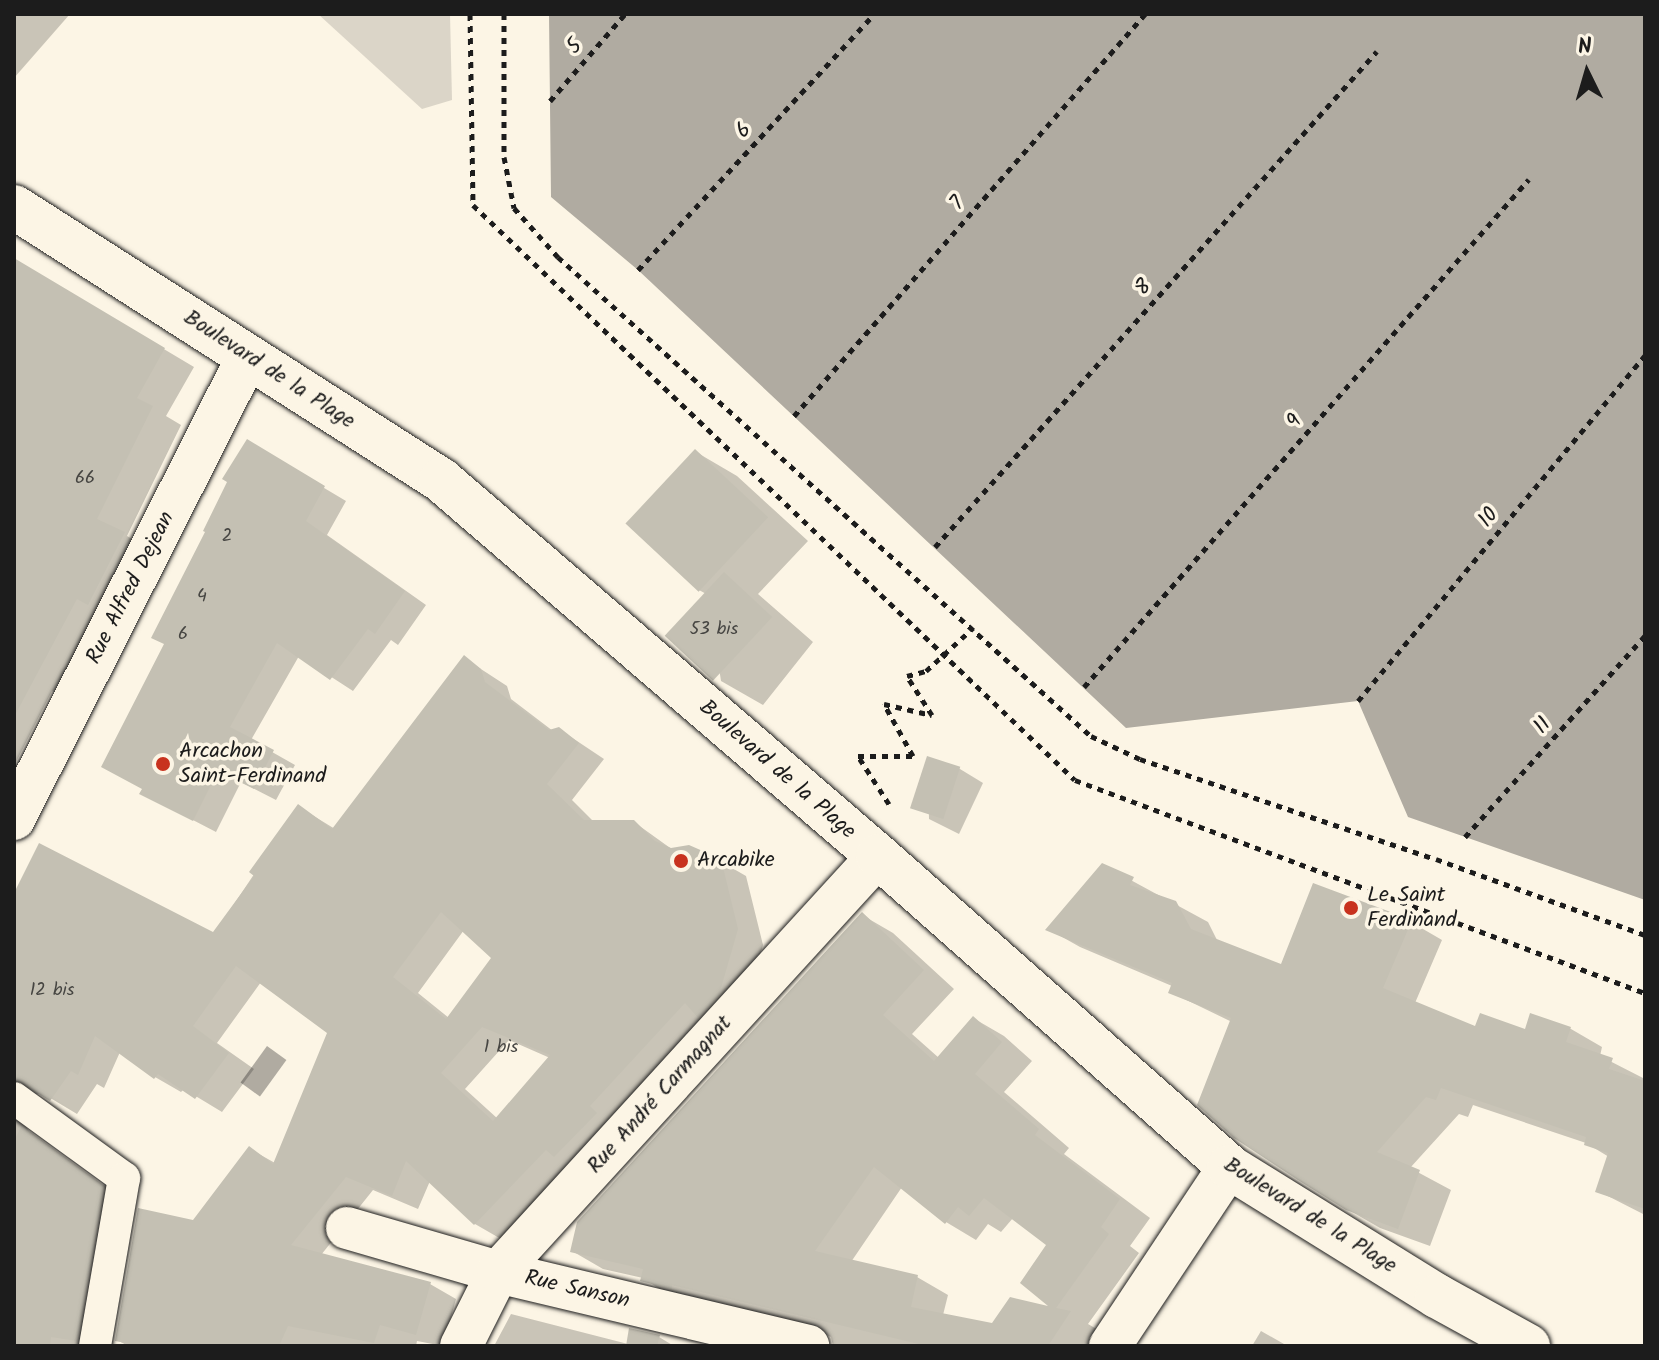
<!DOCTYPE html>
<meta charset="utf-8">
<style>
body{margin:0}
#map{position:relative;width:1659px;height:1360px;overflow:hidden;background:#fcf5e5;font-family:Kalam,sans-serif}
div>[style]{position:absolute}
.green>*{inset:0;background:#dbd5c8}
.water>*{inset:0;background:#b0aba1;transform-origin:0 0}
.shadow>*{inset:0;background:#0003}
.building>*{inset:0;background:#c4c0b3;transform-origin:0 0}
.path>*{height:5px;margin-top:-2.5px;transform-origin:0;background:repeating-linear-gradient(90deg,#1c1c1c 0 6px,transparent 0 12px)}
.roads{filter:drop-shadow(0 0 2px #1c1c1c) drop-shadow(0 0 2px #1c1c1c)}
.pedestrian>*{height:32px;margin:-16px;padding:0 16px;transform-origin:16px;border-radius:16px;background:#fcf5e5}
.minor>*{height:42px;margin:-21px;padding:0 21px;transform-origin:21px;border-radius:21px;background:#fcf5e5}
.secondary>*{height:44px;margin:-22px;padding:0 22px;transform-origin:22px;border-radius:22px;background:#fcf5e5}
.dots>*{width:22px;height:22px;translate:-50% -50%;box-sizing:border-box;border:4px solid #fcf5e5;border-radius:50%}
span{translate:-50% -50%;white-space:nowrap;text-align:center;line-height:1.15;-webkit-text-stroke:7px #fcf5e5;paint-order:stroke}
.number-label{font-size:18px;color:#464542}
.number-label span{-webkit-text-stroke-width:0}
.street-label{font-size:22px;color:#1c1c1c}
.poi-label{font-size:22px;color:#1c1c1c}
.left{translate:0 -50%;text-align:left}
.frame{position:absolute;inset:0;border:16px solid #1c1c1c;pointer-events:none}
.north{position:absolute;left:1547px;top:32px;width:80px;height:80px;-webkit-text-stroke:6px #fcf5e5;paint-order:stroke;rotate:355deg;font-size:22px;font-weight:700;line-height:32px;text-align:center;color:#1c1c1c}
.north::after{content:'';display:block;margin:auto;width:28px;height:36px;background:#1c1c1c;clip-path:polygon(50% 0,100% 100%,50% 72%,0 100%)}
</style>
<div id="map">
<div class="green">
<i style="clip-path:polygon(318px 14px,450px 14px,452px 100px,422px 109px)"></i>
</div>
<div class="water">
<i style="clip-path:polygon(549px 14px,1645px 14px,1645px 900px,1408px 817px,1358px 701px,1126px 728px,638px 270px,551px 197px)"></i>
<i style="left:267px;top:1046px;width:24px;height:45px;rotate:36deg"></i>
</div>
<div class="shadow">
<i style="clip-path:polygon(14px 14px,70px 14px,14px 78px)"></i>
<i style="clip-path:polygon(14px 266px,48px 280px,194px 367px,166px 416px,181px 425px,127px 536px,153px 551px,64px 697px,52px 691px,15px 764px,26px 771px,14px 793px)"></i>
<i style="clip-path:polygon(247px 442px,346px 501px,327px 535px,426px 605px,398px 645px,391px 640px,353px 691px,299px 656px,251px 740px,295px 765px,276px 800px,241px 782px,216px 832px,164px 805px,166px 644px,208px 531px)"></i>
<i style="clip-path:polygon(696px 452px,737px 476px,808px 541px,758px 594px,813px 642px,763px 705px,721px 681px,708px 595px,699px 590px)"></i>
<i style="clip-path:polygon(evenodd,464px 658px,507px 686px,511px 699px,553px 731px,559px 729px,604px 759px,572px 800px,594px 822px,634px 822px,673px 850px,720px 861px,746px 876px,763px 945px,744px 1009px,501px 1239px,475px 1224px,430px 1181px,418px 1209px,373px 1190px,321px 1255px,430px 1284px,456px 1299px,443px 1346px,417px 1341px,416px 1346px,128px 1346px,117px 1340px,193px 1223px,250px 1149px,275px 1163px,330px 1033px,261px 982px,217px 1043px,254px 1069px,222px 1112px,184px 1089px,181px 1092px,155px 1077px,120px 1052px,104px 1088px,97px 1084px,77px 1114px,42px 1093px,32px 1095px,22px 1121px,29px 1131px,128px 1203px,104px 1346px,14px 1346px,14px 898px,40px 846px,214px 934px,299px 807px,335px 829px,464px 658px,464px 930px,494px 957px,449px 1018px,418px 993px,464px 930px,464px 658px,509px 1040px,550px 1058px,498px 1119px,465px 1089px,509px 1040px)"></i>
<i style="clip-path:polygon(928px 759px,960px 769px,983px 783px,959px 834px,929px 819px)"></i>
<i style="clip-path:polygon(1103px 865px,1208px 922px,1218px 942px,1282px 967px,1411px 922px,1442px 940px,1415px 1003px,1476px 1029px,1526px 1032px,1531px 1016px,1571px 1029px,1602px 1047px,1600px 1056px,1643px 1078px,1645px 1215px,1598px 1191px,1609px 1157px,1586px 1143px,1473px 1105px,1468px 1117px,1459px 1114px,1410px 1168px,1451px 1190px,1430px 1246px,1380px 1228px,1347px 1209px,1232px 1022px,1170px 992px,1172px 986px,1080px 947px,1048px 929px)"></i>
<i style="clip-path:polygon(evenodd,862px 915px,893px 933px,954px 989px,912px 1034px,939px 1058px,973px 1018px,1004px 1036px,1032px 1061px,1004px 1092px,1069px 1148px,1064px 1154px,1150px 1218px,1130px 1246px,1139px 1253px,1088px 1324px,1100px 1331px,1090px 1346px,833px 1346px,831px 1337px,821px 1333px,673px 1298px,643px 1278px,603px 1269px,572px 1251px,862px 915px,902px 1187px,946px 1222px,976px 1240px,988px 1224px,1001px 1232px,1013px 1218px,1049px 1244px,1022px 1283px,1056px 1310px,993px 1326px,943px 1315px,948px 1295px,917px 1277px,851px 1262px,902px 1187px)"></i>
<i style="clip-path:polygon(511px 1314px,628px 1344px,659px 1337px,674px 1346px,494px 1346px)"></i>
<i style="clip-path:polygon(1261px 1331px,1284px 1344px,1286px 1346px,1252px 1346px)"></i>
</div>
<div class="building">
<i style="clip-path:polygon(14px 258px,165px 348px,137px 398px,153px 406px,97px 519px,125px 532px,88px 605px,77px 599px,14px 717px)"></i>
<i style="clip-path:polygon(247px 439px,325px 486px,306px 521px,405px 591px,375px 634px,368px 629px,330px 680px,277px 643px,230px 727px,274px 750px,254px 789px,218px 771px,193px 821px,139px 794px,142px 789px,101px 767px,164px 644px,151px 638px,205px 532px,203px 531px,227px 482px,222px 479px)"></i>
<i style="left:695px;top:449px;width:100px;height:102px;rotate:43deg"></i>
<i style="left:724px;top:572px;width:66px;height:87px;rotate:43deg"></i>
<i style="clip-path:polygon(evenodd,464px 655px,481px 669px,485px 682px,549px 730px,559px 727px,579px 743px,547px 784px,584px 820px,634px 820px,655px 841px,671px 848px,689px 845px,721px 859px,738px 929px,719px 995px,698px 1018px,685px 1003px,590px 1106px,597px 1113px,554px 1157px,546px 1150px,474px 1225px,406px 1161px,392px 1196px,346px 1177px,291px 1245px,431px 1282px,416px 1335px,380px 1325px,374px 1343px,288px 1326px,279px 1346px,143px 1346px,115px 1341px,138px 1208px,193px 1220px,249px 1146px,273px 1164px,327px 1033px,236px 966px,193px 1026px,229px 1053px,195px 1099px,158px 1074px,154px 1079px,95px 1036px,78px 1075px,71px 1071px,50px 1101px,15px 1079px,14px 893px,39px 843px,213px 932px,254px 876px,249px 872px,298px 804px,332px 829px,464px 655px,441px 912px,491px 958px,446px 1019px,393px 977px,441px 912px,464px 655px,482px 1027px,550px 1055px,493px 1121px,441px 1073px,482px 1027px)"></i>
<i style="left:927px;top:756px;width:35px;height:55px;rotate:18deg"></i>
<i style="clip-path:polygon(1102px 863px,1134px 877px,1130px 885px,1176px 901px,1191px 929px,1281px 964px,1313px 883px,1412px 920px,1383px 988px,1475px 1026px,1480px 1013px,1525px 1029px,1530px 1013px,1571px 1027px,1566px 1042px,1613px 1058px,1609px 1069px,1645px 1081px,1645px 1209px,1595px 1192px,1608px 1153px,1584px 1145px,1586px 1137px,1441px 1088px,1436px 1100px,1426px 1097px,1377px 1152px,1420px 1170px,1398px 1229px,1346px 1210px,1298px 1180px,1234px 1138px,1197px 1105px,1231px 1018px,1168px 993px,1172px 983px,1045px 930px)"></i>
<i style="clip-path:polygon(evenodd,862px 912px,924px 970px,883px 1015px,934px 1061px,973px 1016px,1002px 1042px,975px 1074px,1039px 1129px,1035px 1135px,1120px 1199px,1101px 1227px,1109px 1234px,1056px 1308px,1071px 1311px,1048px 1346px,927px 1346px,672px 1285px,672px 1289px,640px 1281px,643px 1269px,570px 1252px,577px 1222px,862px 912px,874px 1167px,945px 1224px,958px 1207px,969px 1216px,984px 1198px,1046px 1245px,1020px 1283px,1048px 1306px,1010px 1297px,992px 1323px,911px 1307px,918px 1275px,815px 1251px,874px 1167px)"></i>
<i style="clip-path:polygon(21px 1127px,103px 1186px,77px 1341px,51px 1337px,50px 1346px,14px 1346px,14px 1141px)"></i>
<i style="clip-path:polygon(629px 1328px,660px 1335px,657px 1346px,626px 1346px)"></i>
</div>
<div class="path">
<i style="left:470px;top:14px;width:191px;rotate:89.1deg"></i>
<i style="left:473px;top:205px;width:832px;rotate:43.69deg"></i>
<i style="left:1075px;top:780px;width:608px;rotate:20.49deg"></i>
<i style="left:504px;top:14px;width:143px;rotate:90deg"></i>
<i style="left:504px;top:157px;width:52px;rotate:78.9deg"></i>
<i style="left:514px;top:208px;width:66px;rotate:48.1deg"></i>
<i style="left:558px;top:257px;width:717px;rotate:41.95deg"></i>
<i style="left:1091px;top:736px;width:54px;rotate:25.1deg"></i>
<i style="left:1140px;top:759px;width:312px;rotate:18.7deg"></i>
<i style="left:1436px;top:859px;width:222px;rotate:20deg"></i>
<i style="left:550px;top:101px;width:115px;rotate:-49.2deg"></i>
<i style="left:638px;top:270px;width:348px;rotate:-47.3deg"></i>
<i style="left:794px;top:416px;width:534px;rotate:-48.87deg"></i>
<i style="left:935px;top:547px;width:664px;rotate:-48.29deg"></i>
<i style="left:1084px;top:687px;width:675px;rotate:-48.78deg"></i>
<i style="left:1358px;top:701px;width:450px;rotate:-50.3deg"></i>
<i style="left:889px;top:804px;width:57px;rotate:-122.9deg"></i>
<i style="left:858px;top:756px;width:55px"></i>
<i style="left:913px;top:756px;width:60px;rotate:-119.1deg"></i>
<i style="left:884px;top:704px;width:49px;rotate:12.9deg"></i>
<i style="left:932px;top:715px;width:46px;rotate:-122.7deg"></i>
<i style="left:907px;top:676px;width:20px;rotate:-15deg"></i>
<i style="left:926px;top:671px;width:64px;rotate:-42.5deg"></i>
<i style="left:1465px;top:837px;width:270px;rotate:-48.2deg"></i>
</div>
<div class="roads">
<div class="pedestrian">
<i style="left:14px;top:1098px;width:136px;rotate:36deg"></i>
<i style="left:124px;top:1178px;width:170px;rotate:99.8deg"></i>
</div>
<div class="minor">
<i style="left:14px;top:819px;width:519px;rotate:-63.19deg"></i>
<i style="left:347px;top:1228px;width:157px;rotate:16.2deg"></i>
<i style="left:498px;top:1272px;width:319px;rotate:13.4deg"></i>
<i style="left:461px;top:1346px;width:83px;rotate:-63.4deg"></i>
<i style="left:498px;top:1272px;width:563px;rotate:-47.59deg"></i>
<i style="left:1110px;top:1346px;width:215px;rotate:-56.4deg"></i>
</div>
<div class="secondary">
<i style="left:14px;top:207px;width:507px;rotate:32.59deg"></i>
<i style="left:441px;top:480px;width:576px;rotate:40.71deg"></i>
<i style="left:878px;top:856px;width:469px;rotate:41.5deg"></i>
<i style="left:1229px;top:1167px;width:245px;rotate:31.8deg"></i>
<i style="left:1437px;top:1296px;width:104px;rotate:28.8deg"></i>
</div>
</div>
<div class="dots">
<i style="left:163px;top:764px;background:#c8321e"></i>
<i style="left:681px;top:861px;background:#c8321e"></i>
<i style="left:1351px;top:908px;background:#c8321e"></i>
</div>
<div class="number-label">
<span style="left:85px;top:479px">66</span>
<span style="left:227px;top:537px">2</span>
<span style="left:202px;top:597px">4</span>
<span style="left:714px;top:630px">53 bis</span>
<span style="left:183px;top:635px">6</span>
<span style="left:52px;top:991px">12 bis</span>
<span style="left:501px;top:1048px">1 bis</span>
</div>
<div class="street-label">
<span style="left:575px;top:47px;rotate:-49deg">5</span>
<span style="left:744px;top:131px;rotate:-47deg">6</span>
<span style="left:958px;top:204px;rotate:-49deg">7</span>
<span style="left:1144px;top:288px;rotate:-48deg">8</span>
<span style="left:269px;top:370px;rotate:33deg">Boulevard de la Plage</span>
<span style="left:1295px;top:422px;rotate:-49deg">9</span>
<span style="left:1489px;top:518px;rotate:-50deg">10</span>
<span style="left:131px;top:588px;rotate:-63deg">Rue Alfred Dejean</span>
<span style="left:1543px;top:726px;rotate:-48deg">11</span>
<span style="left:777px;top:770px;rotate:41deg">Boulevard de la Plage</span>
<span style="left:660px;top:1095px;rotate:-48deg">Rue André Carmagnat</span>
<span style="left:1310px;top:1216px;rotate:32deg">Boulevard de la Plage</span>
<span style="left:577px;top:1290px;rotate:13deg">Rue Sanson</span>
</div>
<div class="poi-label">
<span class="left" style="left:179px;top:764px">Arcachon<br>Saint-Ferdinand</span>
<span class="left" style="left:697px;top:861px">Arcabike</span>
<span class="left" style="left:1367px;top:908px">Le Saint<br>Ferdinand</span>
</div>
<div class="frame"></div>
<div class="north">N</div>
</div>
